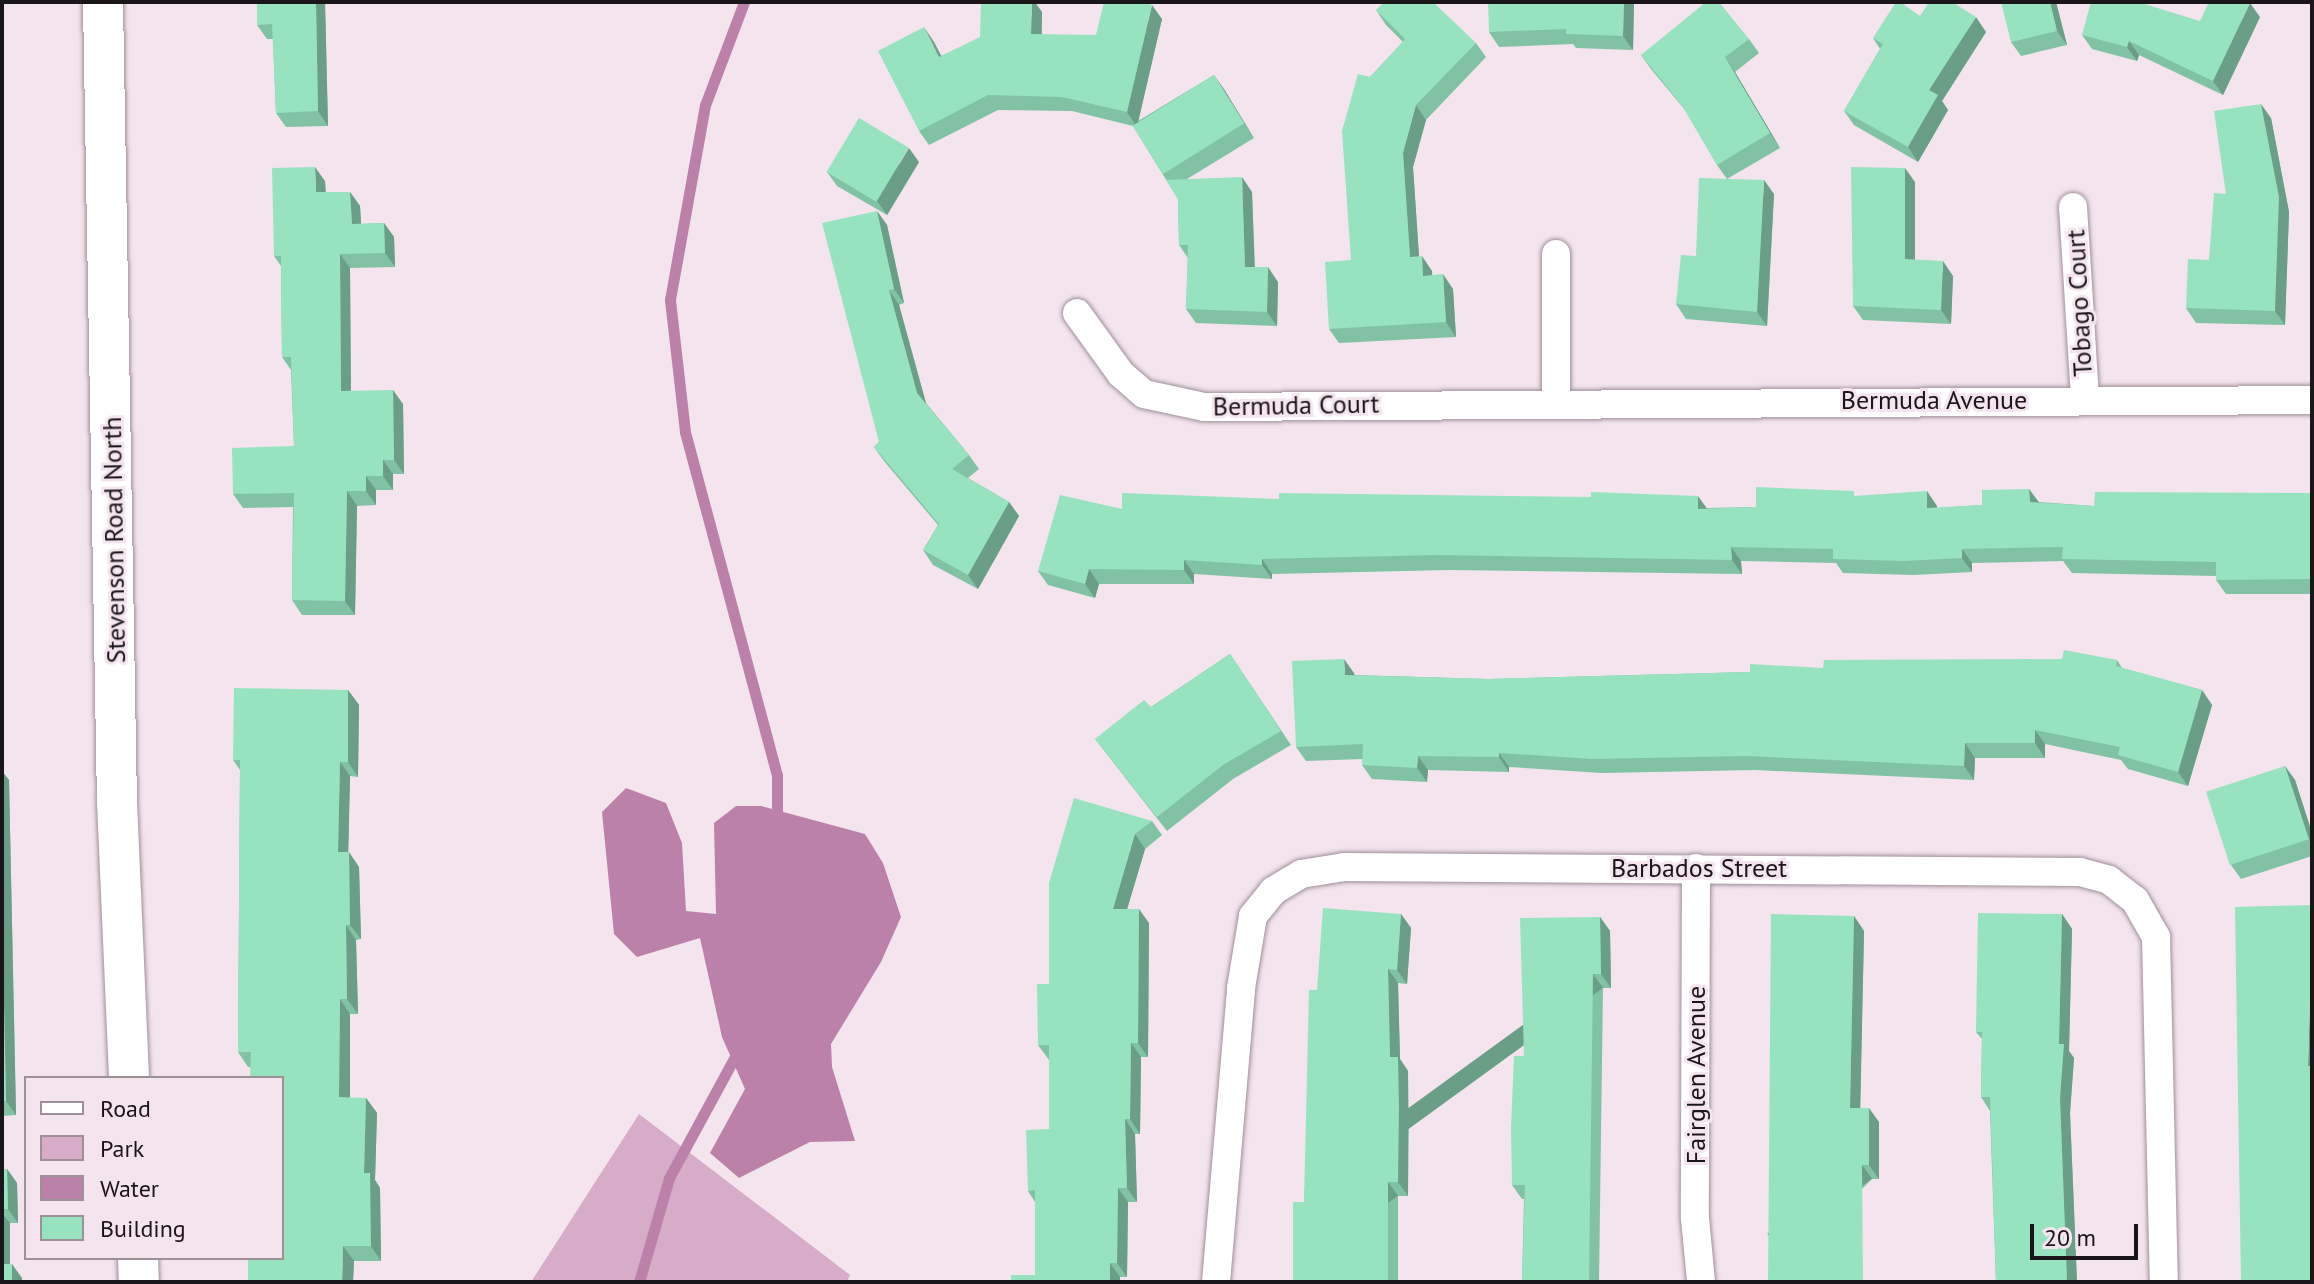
<!DOCTYPE html>
<style>
body{margin:0}
#map{position:relative;width:2314px;height:1284px;overflow:hidden;background:#f4e4ee;font-family:"PT Sans",sans-serif}
div>[style]{position:absolute}
.green>*{inset:0;background:#d7acc8}
.water>*{inset:0;background:#bb81a8}
.stream>*{height:11px;margin:-5.5px;padding:0 5.5px;transform-origin:5.5px;border-radius:5.5px;background:#bb81a8}
.roads{filter:drop-shadow(0 0 2px #9f9099) drop-shadow(0 0 2px #9f9099)}
.street>*{height:28px;margin:-14px;padding:0 14px;transform-origin:14px;border-radius:14px;background:#fff}
.secondary>*{height:40px;margin:-20px;padding:0 20px;transform-origin:20px;border-radius:20px;background:#fff}
.wall>*{inset:0;background:#82c2a4}
.shaded-wall>*{inset:0;background:#6a9e86;transform-origin:0 0}
.building>*{inset:0;background:#97e2bf;transform-origin:0 0}
span{translate:-50% -50%;white-space:nowrap;text-align:center;line-height:1.15;-webkit-text-stroke:6px #f4e4ee;paint-order:stroke}
.street-label{font-size:26px;color:#1a1518}
.frame{position:absolute;inset:0;border:4px solid #1a1518;pointer-events:none}
.legend{position:absolute;left:24px;top:1076px;width:260px;height:184px;box-sizing:border-box;background:#f4e4ee;border:2px solid #9d9198;margin:0;padding:10px 14px;list-style:none;font-size:24px;color:#1a1518}
.legend li{display:flex;align-items:center;gap:16px;height:40px}
.legend b{width:40px;border:2px solid #9d9198}
.scale{position:absolute;left:2030px;top:1224px;width:108px;height:36px;box-sizing:border-box;border:4px solid #1a1518;border-top:0;padding-left:10px;font-size:24px;line-height:28px;white-space:nowrap;color:#1a1518;-webkit-text-stroke:6px #f4e4ee;paint-order:stroke}
</style>
<div id="map">
<div class="green">
<i style="clip-path:polygon(639px 1114px,850px 1275px,847px 1282px,531px 1282px)"></i>
</div>
<div class="water">
<i style="clip-path:polygon(626px 788px,666px 803px,682px 843px,686px 911px,716px 914px,714px 823px,736px 806px,761px 806px,865px 834px,883px 863px,901px 917px,881px 962px,831px 1044px,832px 1067px,855px 1141px,810px 1142px,739px 1178px,710px 1153px,745px 1089px,722px 1037px,700px 938px,637px 957px,614px 934px,602px 812px)"></i>
</div>
<div class="stream">
<i style="left:744px;top:2px;width:110px;rotate:110.7deg"></i>
<i style="left:705px;top:105px;width:198px;rotate:100.2deg"></i>
<i style="left:670px;top:300px;width:133px;rotate:83.5deg"></i>
<i style="left:685px;top:432px;width:355px;rotate:75deg"></i>
<i style="left:777px;top:775px;width:47px;rotate:90deg"></i>
<i style="left:639px;top:1282px;width:108px;rotate:-73.9deg"></i>
<i style="left:669px;top:1178px;width:147px;rotate:-61.5deg"></i>
</div>
<div class="roads">
<div class="street">
<i style="left:2073px;top:207px;width:192px;rotate:86.4deg"></i>
<i style="left:1077px;top:313px;width:75px;rotate:54.2deg"></i>
<i style="left:1121px;top:374px;width:30px;rotate:41deg"></i>
<i style="left:1144px;top:394px;width:61px;rotate:12.2deg"></i>
<i style="left:1204px;top:407px;width:1108px;rotate:-0.36deg"></i>
<i style="left:1556px;top:402px;width:148px;rotate:-90deg"></i>
<i style="left:1696px;top:868px;width:350px;rotate:90.2deg"></i>
<i style="left:1695px;top:1218px;width:64px;rotate:84.6deg"></i>
<i style="left:1216px;top:1282px;width:295px;rotate:-85.1deg"></i>
<i style="left:1241px;top:988px;width:73px;rotate:-80.5deg"></i>
<i style="left:1253px;top:916px;width:32px;rotate:-51deg"></i>
<i style="left:1273px;top:891px;width:33px;rotate:-31deg"></i>
<i style="left:1301px;top:874px;width:44px;rotate:-9.2deg"></i>
<i style="left:1344px;top:867px;width:736px;rotate:0.39deg"></i>
<i style="left:2080px;top:872px;width:30px;rotate:15deg"></i>
<i style="left:2109px;top:880px;width:33px;rotate:38deg"></i>
<i style="left:2135px;top:900px;width:43px;rotate:60.4deg"></i>
<i style="left:2156px;top:937px;width:345px;rotate:88.7deg"></i>
</div>
<div class="secondary">
<i style="left:103px;top:2px;width:800px;rotate:89deg"></i>
<i style="left:117px;top:802px;width:276px;rotate:87.5deg"></i>
<i style="left:138px;top:1258px;width:24px;rotate:88deg"></i>
</div>
</div>
<div class="wall">
<i style="clip-path:polygon(257px 2px,325px 2px,328px 126px,286px 127px,276px 113px,273px 39px,267px 39px,257px 25px)"></i>
<i style="clip-path:polygon(1634px 2px,1633px 50px,1576px 48px,1573px 44px,1499px 47px,1489px 32px)"></i>
<i style="clip-path:polygon(2056px 2px,2067px 45px,2021px 56px,2011px 42px)"></i>
<i style="clip-path:polygon(1376px 10px,1476px 43px,1486px 57px,1426px 120px,1413px 167px,1419px 257px,1432px 271px,1432px 275px,1453px 289px,1456px 337px,1339px 343px,1329px 329px,1351px 260px,1370px 77px,1403px 42px,1386px 25px)"></i>
<i style="clip-path:polygon(1042px 12px,1042px 35px,1096px 35px,1162px 19px,1138px 121px,1214px 75px,1254px 138px,1187px 179px,1252px 192px,1255px 267px,1278px 282px,1277px 326px,1196px 323px,1186px 309px,1188px 258px,1179px 245px,1178px 199px,1133px 126px,1072px 111px,998px 110px,929px 145px,919px 131px,934px 42px,941px 56px)"></i>
<i style="clip-path:polygon(1920px 16px,1986px 32px,1942px 101px,1948px 110px,1918px 162px,1854px 125px,1844px 111px,1880px 49px,1873px 38px)"></i>
<i style="clip-path:polygon(2260px 17px,2223px 95px,2139px 55px,2137px 61px,2092px 49px,2082px 35px,2200px 21px)"></i>
<i style="clip-path:polygon(1749px 39px,1759px 53px,1735px 72px,1780px 148px,1727px 179px,1717px 165px,1686px 111px,1651px 69px,1641px 55px)"></i>
<i style="clip-path:polygon(2271px 118px,2289px 212px,2285px 325px,2196px 323px,2186px 308px,2209px 260px,2226px 194px)"></i>
<i style="clip-path:polygon(919px 162px,887px 215px,837px 186px,827px 172px)"></i>
<i style="clip-path:polygon(325px 181px,326px 192px,350px 192px,360px 206px,361px 224px,384px 223px,394px 237px,395px 267px,350px 268px,351px 391px,403px 404px,404px 474px,393px 474px,393px 490px,376px 490px,376px 505px,357px 506px,355px 615px,302px 615px,292px 600px,293px 507px,243px 508px,233px 494px,294px 446px,291px 370px,282px 357px,281px 266px,274px 256px)"></i>
<i style="clip-path:polygon(1915px 182px,1915px 260px,1953px 276px,1951px 324px,1863px 320px,1853px 306px)"></i>
<i style="clip-path:polygon(1774px 194px,1767px 326px,1686px 319px,1676px 304px,1696px 256px)"></i>
<i style="clip-path:polygon(877px 211px,887px 225px,904px 303px,899px 305px,926px 403px,969px 455px,979px 469px,968px 478px,1009px 502px,1019px 516px,978px 589px,933px 565px,923px 550px,938px 525px,884px 461px,874px 447px,879px 442px)"></i>
<i style="clip-path:polygon(2029px 489px,2039px 502px,2094px 506px,2312px 493px,2312px 594px,2226px 594px,2216px 580px,2216px 576px,2072px 573px,2063px 561px,1972px 563px,1972px 572px,1914px 575px,1843px 573px,1836px 563px,1741px 561px,1742px 574px,1449px 570px,1272px 574px,1272px 579px,1194px 574px,1194px 584px,1099px 584px,1095px 598px,1048px 585px,1038px 571px,1122px 509px,1279px 499px,1707px 508px,1756px 507px,1857px 496px,1937px 506px,1937px 508px,1982px 505px)"></i>
<i style="clip-path:polygon(1230px 654px,1291px 745px,1233px 779px,1167px 831px,1095px 739px,1151px 707px)"></i>
<i style="clip-path:polygon(2117px 660px,2122px 668px,2202px 690px,2212px 705px,2188px 786px,2128px 769px,2121px 760px,2045px 744px,2045px 758px,1975px 758px,1974px 780px,1755px 770px,1602px 773px,1509px 767px,1509px 772px,1428px 770px,1427px 782px,1372px 779px,1362px 765px,1363px 759px,1306px 761px,1296px 747px,1354px 673px,1355px 675px,1488px 679px,1750px 672px,1823px 668px)"></i>
<i style="clip-path:polygon(348px 690px,359px 705px,358px 777px,350px 776px,348px 852px,359px 867px,361px 939px,356px 940px,358px 1014px,350px 1014px,350px 1098px,366px 1098px,377px 1113px,375px 1180px,380px 1188px,381px 1261px,354px 1261px,353px 1282px,250px 1067px,248px 1067px,238px 1052px,240px 770px,233px 760px)"></i>
<i style="clip-path:polygon(2285px 766px,2295px 780px,2312px 833px,2312px 856px,2241px 879px,2231px 865px)"></i>
<i style="clip-path:polygon(2px 771px,9px 780px,16px 1115px,2px 1116px)"></i>
<i style="clip-path:polygon(1152px 821px,1162px 835px,1145px 849px,1127px 909px,1149px 923px,1148px 1057px,1141px 1057px,1140px 1134px,1135px 1134px,1137px 1202px,1128px 1202px,1127px 1277px,1120px 1277px,1120px 1282px,1011px 1282px,1035px 1275px,1035px 1202px,1028px 1191px,1049px 1129px,1049px 1060px,1038px 1045px,1049px 984px,1049px 883px)"></i>
<i style="clip-path:polygon(1401px 914px,1411px 928px,1407px 984px,1398px 983px,1400px 1059px,1408px 1071px,1409px 1122px,1408px 1196px,1398px 1196px,1398px 1282px,1293px 1282px,1304px 1202px,1317px 990px)"></i>
<i style="clip-path:polygon(2062px 914px,2072px 929px,2069px 1051px,2074px 1058px,2070px 1113px,2077px 1282px,1996px 1282px,1990px 1111px,1981px 1097px,1982px 1039px,1976px 1032px)"></i>
<i style="clip-path:polygon(1854px 916px,1864px 931px,1860px 1108px,1879px 1122px,1879px 1179px,1872px 1179px,1768px 1282px)"></i>
<i style="clip-path:polygon(1600px 917px,1610px 931px,1611px 988px,1603px 988px,1599px 1282px,1522px 1282px,1524px 1199px,1522px 1199px,1512px 1185px,1524px 1056px)"></i>
<i style="clip-path:polygon(2px 1169px,7px 1169px,17px 1183px,18px 1223px,10px 1223px,10px 1264px,22px 1278px,22px 1282px,2px 1282px)"></i>
</div>
<div class="shaded-wall">
<i style="clip-path:polygon(316px 2px,325px 2px,328px 126px,318px 111px)"></i>
<i style="clip-path:polygon(1032px 2px,1035px 2px,1042px 12px,1041px 49px,1031px 34px)"></i>
<i style="clip-path:polygon(1624px 2px,1634px 2px,1633px 50px,1623px 36px)"></i>
<i style="clip-path:polygon(2050px 2px,2056px 2px,2067px 45px,2057px 31px)"></i>
<i style="clip-path:polygon(2250px 3px,2260px 17px,2223px 95px,2213px 81px)"></i>
<i style="clip-path:polygon(1152px 5px,1162px 19px,1137px 127px,1127px 112px)"></i>
<i style="clip-path:polygon(1976px 17px,1986px 32px,1942px 101px,1948px 110px,1918px 162px,1908px 147px,1929px 90px)"></i>
<i style="clip-path:polygon(924px 27px,934px 42px,949px 71px,939px 57px)"></i>
<i style="clip-path:polygon(2129px 41px,2139px 55px,2137px 61px,2127px 47px)"></i>
<i style="clip-path:polygon(1725px 57px,1735px 72px,1780px 148px,1770px 133px)"></i>
<i style="clip-path:polygon(1214px 75px,1224px 89px,1254px 138px,1244px 123px)"></i>
<i style="clip-path:polygon(2261px 104px,2271px 118px,2289px 212px,2285px 325px,2275px 311px)"></i>
<i style="clip-path:polygon(1416px 105px,1426px 120px,1413px 167px,1420px 271px,1410px 257px,1403px 153px)"></i>
<i style="clip-path:polygon(909px 148px,919px 162px,887px 215px,877px 201px)"></i>
<i style="clip-path:polygon(315px 167px,325px 181px,326px 207px,316px 192px)"></i>
<i style="clip-path:polygon(1905px 168px,1915px 182px,1915px 274px,1905px 259px)"></i>
<i style="clip-path:polygon(1242px 177px,1252px 192px,1255px 281px,1245px 267px)"></i>
<i style="clip-path:polygon(1764px 180px,1774px 194px,1767px 326px,1757px 312px)"></i>
<i style="clip-path:polygon(350px 192px,360px 206px,362px 238px,352px 224px)"></i>
<i style="clip-path:polygon(877px 211px,887px 225px,904px 303px,894px 289px)"></i>
<i style="clip-path:polygon(384px 223px,394px 237px,395px 267px,385px 253px)"></i>
<i style="clip-path:polygon(340px 254px,350px 268px,351px 405px,341px 391px)"></i>
<i style="clip-path:polygon(1422px 256px,1432px 271px,1433px 290px,1423px 276px)"></i>
<i style="clip-path:polygon(1943px 261px,1953px 276px,1951px 324px,1941px 310px)"></i>
<i style="clip-path:polygon(1268px 267px,1278px 282px,1277px 326px,1267px 312px)"></i>
<i style="clip-path:polygon(1443px 274px,1453px 289px,1456px 337px,1446px 322px)"></i>
<i style="clip-path:polygon(889px 290px,899px 305px,927px 407px,917px 393px)"></i>
<i style="clip-path:polygon(393px 390px,403px 404px,404px 474px,394px 460px)"></i>
<i style="clip-path:polygon(383px 460px,393px 474px,393px 490px,383px 476px)"></i>
<i style="clip-path:polygon(366px 476px,376px 490px,376px 505px,366px 491px)"></i>
<i style="clip-path:polygon(2029px 489px,2039px 503px,2030px 502px)"></i>
<i style="clip-path:polygon(347px 491px,357px 506px,355px 615px,345px 601px)"></i>
<i style="clip-path:polygon(1927px 491px,1937px 506px,1937px 522px,1927px 508px)"></i>
<i style="clip-path:polygon(1698px 496px,1708px 510px,1698px 509px)"></i>
<i style="clip-path:polygon(1009px 502px,1019px 516px,978px 589px,968px 575px)"></i>
<i style="clip-path:polygon(1731px 547px,1741px 561px,1742px 574px,1732px 560px)"></i>
<i style="clip-path:polygon(1962px 549px,1972px 563px,1972px 572px,1962px 558px)"></i>
<i style="clip-path:polygon(1262px 559px,1272px 574px,1272px 579px,1262px 565px)"></i>
<i style="clip-path:polygon(1184px 560px,1194px 574px,1194px 584px,1184px 570px)"></i>
<i style="clip-path:polygon(1089px 569px,1099px 584px,1095px 598px,1085px 584px)"></i>
<i style="clip-path:polygon(1344px 659px,1354px 673px,1355px 689px,1345px 675px)"></i>
<i style="clip-path:polygon(348px 690px,359px 705px,358px 777px,348px 762px)"></i>
<i style="clip-path:polygon(2202px 690px,2212px 705px,2188px 786px,2178px 772px)"></i>
<i style="clip-path:polygon(2035px 730px,2045px 744px,2045px 758px,2035px 743px)"></i>
<i style="clip-path:polygon(1965px 743px,1975px 758px,1974px 780px,1964px 766px)"></i>
<i style="clip-path:polygon(1499px 753px,1509px 767px,1509px 772px,1499px 757px)"></i>
<i style="clip-path:polygon(1418px 756px,1428px 770px,1427px 782px,1417px 768px)"></i>
<i style="clip-path:polygon(340px 762px,350px 776px,348px 867px,338px 852px)"></i>
<i style="clip-path:polygon(2285px 766px,2295px 780px,2312px 833px,2312px 844px,2309px 839px)"></i>
<i style="clip-path:polygon(2px 771px,9px 780px,16px 1115px,6px 1101px,2px 908px)"></i>
<i style="clip-path:polygon(1135px 834px,1145px 849px,1123px 923px,1113px 909px)"></i>
<i style="clip-path:polygon(349px 852px,359px 867px,361px 939px,350px 925px)"></i>
<i style="clip-path:polygon(1139px 909px,1149px 923px,1148px 1057px,1138px 1043px)"></i>
<i style="clip-path:polygon(1401px 914px,1411px 928px,1407px 984px,1397px 970px)"></i>
<i style="clip-path:polygon(2062px 914px,2072px 929px,2069px 1051px,2074px 1058px,2070px 1113px,2077px 1282px,2067px 1282px,2060px 1099px,2059px 1044px)"></i>
<i style="clip-path:polygon(1854px 916px,1864px 931px,1860px 1122px,1850px 1108px)"></i>
<i style="clip-path:polygon(1600px 917px,1610px 931px,1611px 988px,1601px 974px)"></i>
<i style="clip-path:polygon(346px 925px,356px 940px,358px 1014px,347px 999px)"></i>
<i style="clip-path:polygon(2311px 966px,2312px 968px,2312px 1072px,2308px 1066px)"></i>
<i style="clip-path:polygon(1388px 969px,1398px 983px,1400px 1059px,1408px 1071px,1408px 1196px,1398px 1182px,1390px 1057px)"></i>
<i style="left:1593px;top:974px;width:17px;height:308px;rotate:54deg"></i>
<i style="clip-path:polygon(340px 999px,350px 1014px,350px 1112px,339px 1097px)"></i>
<i style="clip-path:polygon(1131px 1043px,1141px 1057px,1140px 1134px,1130px 1119px)"></i>
<i style="clip-path:polygon(366px 1098px,377px 1113px,375px 1180px,380px 1188px,381px 1261px,371px 1246px,364px 1173px)"></i>
<i style="clip-path:polygon(1869px 1108px,1879px 1122px,1879px 1179px,1869px 1165px)"></i>
<i style="clip-path:polygon(1125px 1119px,1135px 1134px,1137px 1202px,1127px 1188px)"></i>
<i style="left:1862px;top:1165px;width:17px;height:117px;rotate:54deg"></i>
<i style="clip-path:polygon(7px 1169px,17px 1183px,18px 1223px,8px 1209px)"></i>
<i style="left:1388px;top:1182px;width:17px;height:100px;rotate:54deg"></i>
<i style="clip-path:polygon(1118px 1188px,1128px 1202px,1127px 1277px,1117px 1263px)"></i>
<i style="clip-path:polygon(2px 1213px,10px 1223px,10px 1278px,2px 1266px)"></i>
<i style="clip-path:polygon(343px 1246px,354px 1261px,353px 1282px,342px 1282px)"></i>
<i style="clip-path:polygon(1110px 1263px,1120px 1277px,1120px 1282px,1110px 1282px)"></i>
<i style="clip-path:polygon(12px 1264px,22px 1278px,22px 1282px,12px 1282px)"></i>
</div>
<div class="building">
<i style="clip-path:polygon(257px 2px,316px 2px,318px 111px,276px 113px,272px 24px,257px 25px)"></i>
<i style="clip-path:polygon(981px 2px,1032px 2px,1031px 34px,1096px 35px,1104px 2px,1142px 2px,1152px 5px,1127px 112px,1062px 97px,988px 95px,919px 131px,878px 51px,924px 27px,939px 57px,980px 37px)"></i>
<i style="clip-path:polygon(1384px 2px,1433px 2px,1476px 43px,1416px 105px,1403px 153px,1410px 257px,1422px 256px,1423px 276px,1443px 274px,1446px 322px,1329px 329px,1325px 262px,1351px 260px,1342px 131px,1358px 74px,1370px 77px,1405px 39px,1376px 10px)"></i>
<i style="clip-path:polygon(1488px 2px,1624px 2px,1623px 36px,1566px 34px,1566px 29px,1489px 32px)"></i>
<i style="clip-path:polygon(1706px 2px,1719px 2px,1749px 39px,1725px 57px,1770px 133px,1717px 165px,1681px 104px,1641px 55px)"></i>
<i style="clip-path:polygon(1896px 2px,1900px 2px,1920px 16px,1929px 2px,1952px 2px,1976px 17px,1929px 90px,1938px 95px,1908px 147px,1844px 111px,1883px 44px,1873px 38px)"></i>
<i style="clip-path:polygon(2001px 2px,2050px 2px,2057px 31px,2011px 42px)"></i>
<i style="clip-path:polygon(2091px 2px,2138px 2px,2200px 21px,2209px 2px,2250px 3px,2213px 81px,2129px 41px,2127px 47px,2082px 35px)"></i>
<i style="left:1214px;top:75px;width:57px;height:96px;rotate:58deg"></i>
<i style="clip-path:polygon(2261px 104px,2279px 197px,2275px 311px,2186px 308px,2188px 259px,2209px 260px,2214px 193px,2226px 194px,2214px 111px)"></i>
<i style="left:859px;top:118px;width:58px;height:63px;rotate:31deg"></i>
<i style="clip-path:polygon(315px 167px,316px 192px,350px 192px,352px 224px,384px 223px,385px 253px,340px 254px,341px 391px,393px 390px,394px 460px,383px 460px,383px 476px,366px 476px,366px 491px,347px 491px,345px 601px,292px 600px,294px 493px,233px 494px,232px 448px,294px 446px,291px 357px,282px 357px,281px 256px,274px 256px,272px 168px)"></i>
<i style="clip-path:polygon(1851px 167px,1905px 168px,1905px 259px,1943px 261px,1941px 310px,1853px 306px)"></i>
<i style="clip-path:polygon(1242px 177px,1245px 267px,1268px 267px,1267px 312px,1186px 309px,1188px 245px,1179px 245px,1178px 199px,1166px 180px)"></i>
<i style="clip-path:polygon(1699px 178px,1764px 180px,1757px 312px,1676px 304px,1681px 255px,1696px 256px)"></i>
<i style="clip-path:polygon(877px 211px,894px 289px,889px 290px,917px 393px,969px 455px,952px 469px,1009px 502px,968px 575px,923px 550px,939px 524px,874px 447px,879px 442px,822px 223px)"></i>
<i style="clip-path:polygon(1756px 487px,1854px 491px,1854px 496px,1927px 491px,1927px 508px,1982px 505px,1982px 490px,2029px 489px,2030px 502px,2094px 506px,2095px 492px,2312px 493px,2312px 579px,2216px 580px,2216px 562px,2062px 559px,2063px 547px,1962px 549px,1962px 558px,1904px 561px,1833px 559px,1833px 549px,1731px 547px,1732px 560px,1439px 555px,1262px 559px,1262px 565px,1184px 560px,1184px 570px,1089px 569px,1085px 584px,1038px 571px,1060px 495px,1122px 509px,1122px 493px,1279px 499px,1279px 493px,1591px 497px,1591px 492px,1698px 496px,1698px 509px,1756px 507px)"></i>
<i style="clip-path:polygon(2064px 650px,2117px 660px,2116px 666px,2202px 690px,2178px 772px,2118px 755px,2120px 747px,2035px 730px,2035px 743px,1965px 743px,1964px 766px,1745px 756px,1592px 759px,1499px 753px,1499px 757px,1418px 756px,1417px 768px,1362px 765px,1363px 744px,1296px 747px,1292px 661px,1344px 659px,1345px 675px,1488px 679px,1750px 672px,1750px 664px,1823px 668px,1824px 660px,2062px 659px)"></i>
<i style="clip-path:polygon(1230px 654px,1281px 731px,1223px 765px,1157px 817px,1095px 739px,1144px 700px,1151px 707px)"></i>
<i style="clip-path:polygon(234px 688px,348px 690px,348px 762px,340px 762px,338px 852px,349px 852px,350px 925px,346px 925px,347px 999px,340px 999px,339px 1097px,366px 1098px,364px 1173px,370px 1173px,371px 1246px,343px 1246px,342px 1282px,248px 1282px,248px 1258px,282px 1258px,282px 1078px,250px 1078px,251px 1052px,238px 1052px,240px 760px,233px 760px)"></i>
<i style="left:2285px;top:766px;width:77px;height:83px;rotate:72deg"></i>
<i style="clip-path:polygon(1074px 798px,1152px 821px,1135px 834px,1113px 909px,1139px 909px,1138px 1043px,1131px 1043px,1130px 1119px,1125px 1119px,1127px 1188px,1118px 1188px,1117px 1263px,1110px 1263px,1110px 1282px,1011px 1282px,1011px 1275px,1035px 1275px,1035px 1190px,1028px 1191px,1026px 1130px,1049px 1129px,1049px 1045px,1038px 1045px,1037px 984px,1049px 984px,1049px 883px)"></i>
<i style="clip-path:polygon(2312px 905px,2312px 966px,2311px 966px,2308px 1066px,2312px 1066px,2312px 1282px,2241px 1282px,2235px 907px)"></i>
<i style="clip-path:polygon(2px 908px,6px 1101px,2px 1101px)"></i>
<i style="clip-path:polygon(1323px 908px,1401px 914px,1397px 970px,1388px 969px,1390px 1057px,1398px 1057px,1399px 1107px,1398px 1182px,1388px 1182px,1388px 1282px,1293px 1282px,1293px 1202px,1304px 1202px,1309px 990px,1317px 990px)"></i>
<i style="clip-path:polygon(1978px 913px,2062px 914px,2059px 1044px,2064px 1044px,2060px 1099px,2067px 1282px,1996px 1282px,1990px 1097px,1981px 1097px,1982px 1032px,1976px 1032px)"></i>
<i style="clip-path:polygon(1771px 914px,1854px 916px,1850px 1108px,1869px 1108px,1869px 1165px,1862px 1165px,1863px 1282px,1768px 1282px)"></i>
<i style="clip-path:polygon(1600px 917px,1601px 974px,1593px 974px,1589px 1282px,1522px 1282px,1525px 1185px,1512px 1185px,1511px 1128px,1514px 1056px,1524px 1056px,1520px 918px)"></i>
<i style="clip-path:polygon(2px 1169px,7px 1169px,8px 1209px,2px 1209px)"></i>
<i style="left:2px;top:1264px;width:10px;height:18px"></i>
</div>
<div class="street-label">
<span style="left:2079px;top:303px;rotate:-93deg">Tobago Court</span>
<span style="left:1934px;top:400px">Bermuda Avenue</span>
<span style="left:1296px;top:405px;rotate:-1deg">Bermuda Court</span>
<span style="left:114px;top:540px;rotate:-91deg">Stevenson Road North</span>
<span style="left:1699px;top:868px">Barbados Street</span>
<span style="left:1696px;top:1075px;rotate:-90deg">Fairglen Avenue</span>
</div>
<div class="frame"></div>
<ul class="legend">
<li><b style="height:10px;background:#fff"></b>Road</li>
<li><b style="height:22px;background:#d7acc8"></b>Park</li>
<li><b style="height:22px;background:#bb81a8"></b>Water</li>
<li><b style="height:22px;background:#97e2bf"></b>Building</li>
</ul>
<div class="scale">20 m</div>
</div>
